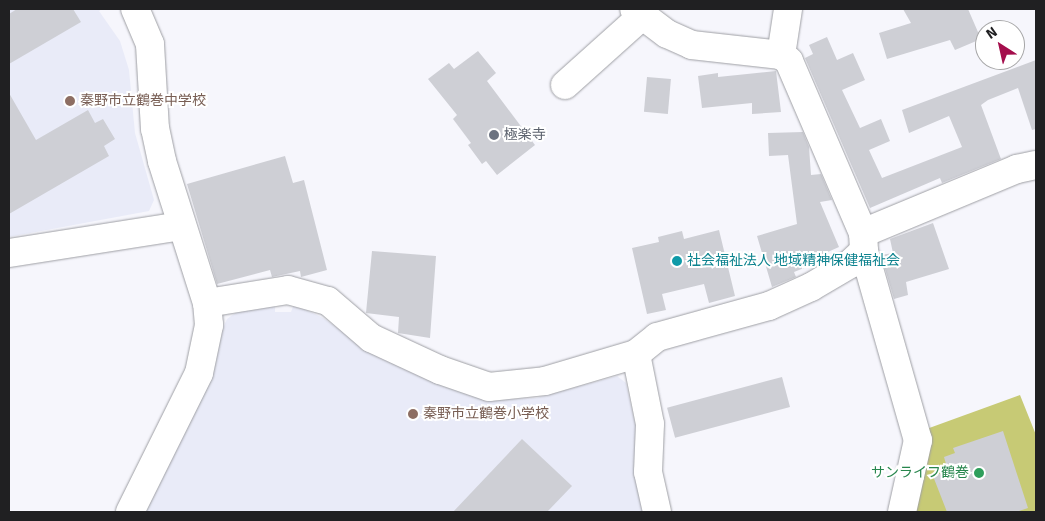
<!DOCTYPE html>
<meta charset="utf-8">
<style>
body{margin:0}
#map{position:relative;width:1045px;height:521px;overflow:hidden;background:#f6f6fc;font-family:Signika,"Noto Sans JP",sans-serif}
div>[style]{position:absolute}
.built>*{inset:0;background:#e9ebf8}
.green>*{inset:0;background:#c7ca75}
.building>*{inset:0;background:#cecfd5;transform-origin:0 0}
.roads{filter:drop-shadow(0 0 1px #9e9fa4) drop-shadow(0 0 1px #9e9fa4)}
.minor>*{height:28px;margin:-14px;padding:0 14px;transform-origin:14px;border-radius:14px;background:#fff}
.dots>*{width:14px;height:14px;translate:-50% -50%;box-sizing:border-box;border:2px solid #fff;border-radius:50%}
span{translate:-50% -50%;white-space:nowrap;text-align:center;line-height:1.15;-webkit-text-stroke:4px #fff;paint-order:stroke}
.education-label{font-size:14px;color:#785e54}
.left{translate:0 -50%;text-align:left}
.worship-label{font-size:14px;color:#5b616d}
.culture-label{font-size:14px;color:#0d838f}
.leisure-label{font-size:14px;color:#27864d}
.right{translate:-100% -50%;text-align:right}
.frame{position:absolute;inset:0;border:10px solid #202022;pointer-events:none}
.north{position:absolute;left:975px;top:20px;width:50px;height:50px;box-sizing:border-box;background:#fff;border:1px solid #a6a6a7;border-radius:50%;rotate:325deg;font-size:14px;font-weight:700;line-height:20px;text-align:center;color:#202022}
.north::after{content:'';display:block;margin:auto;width:18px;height:22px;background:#a40e4c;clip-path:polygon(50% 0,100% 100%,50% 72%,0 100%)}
</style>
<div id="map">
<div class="built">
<i style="clip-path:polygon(9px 9px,102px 9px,99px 11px,120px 41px,129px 70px,135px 133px,154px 200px,149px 211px,9px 237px)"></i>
<i style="clip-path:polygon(294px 304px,323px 318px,369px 350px,489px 400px,536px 398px,617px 376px,626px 383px,636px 427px,635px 473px,642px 511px,141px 512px,227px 319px,238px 311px,275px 305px,275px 312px,291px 312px)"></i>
</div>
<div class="green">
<i style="clip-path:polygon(1020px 395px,1036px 435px,1036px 512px,912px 512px,921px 431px)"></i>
</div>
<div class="building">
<i style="clip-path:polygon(17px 9px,73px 9px,81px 22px,9px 64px,9px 14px)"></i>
<i style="clip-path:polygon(903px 9px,968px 9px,981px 39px,955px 50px,950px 40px,887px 59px,879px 33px,911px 23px)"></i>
<i style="clip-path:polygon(827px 37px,837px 60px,853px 53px,865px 80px,842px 90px,860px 128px,881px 119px,890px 141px,869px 150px,882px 178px,962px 147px,949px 116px,909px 133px,902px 110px,1036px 60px,1036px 129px,1032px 130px,1018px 88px,988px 100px,981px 105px,1001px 159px,942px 183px,940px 178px,870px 208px,805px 58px,813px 54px,809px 45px)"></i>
<i style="clip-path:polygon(478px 51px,496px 73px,487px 81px,535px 145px,497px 175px,486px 161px,482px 164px,468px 145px,471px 143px,453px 119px,457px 115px,428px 79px,449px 63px,454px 69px)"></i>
<i style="clip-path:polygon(776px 71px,781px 112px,752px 114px,752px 103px,702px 108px,698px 76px,718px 73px,718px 77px)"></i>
<i style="left:647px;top:77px;width:24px;height:35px;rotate:5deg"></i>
<i style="clip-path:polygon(9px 93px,36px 140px,88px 110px,95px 123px,103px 119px,115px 139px,104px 146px,109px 156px,9px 214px)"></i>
<i style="clip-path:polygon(803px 132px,809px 147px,811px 175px,821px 174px,832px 200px,820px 202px,839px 247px,821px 255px,824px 260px,794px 272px,796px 277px,772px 287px,757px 236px,797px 224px,788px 155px,769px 156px,768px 133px)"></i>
<i style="clip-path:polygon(285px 156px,293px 183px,304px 180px,327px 270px,301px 277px,300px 271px,272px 277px,270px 270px,217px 284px,187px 184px)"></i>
<i style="clip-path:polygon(933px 223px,949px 269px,906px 282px,908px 295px,894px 299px,881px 255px,893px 253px,890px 239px)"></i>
<i style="clip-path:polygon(719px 230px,735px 296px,709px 303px,704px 284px,662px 294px,666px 310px,647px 314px,632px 248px,659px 242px,658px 237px,682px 231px,684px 239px)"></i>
<i style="clip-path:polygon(372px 251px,436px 256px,430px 338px,398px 333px,399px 317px,366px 313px)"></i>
<i style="left:782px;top:377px;width:31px;height:119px;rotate:75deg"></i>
<i style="clip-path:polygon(1003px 431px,1028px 508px,1016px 512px,947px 512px,933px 476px,948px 471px,944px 457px,955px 453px,953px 448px)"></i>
<i style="clip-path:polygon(522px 439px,572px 486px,547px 512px,453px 512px)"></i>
</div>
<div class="roads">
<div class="minor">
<i style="left:781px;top:55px;width:47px;rotate:-81.3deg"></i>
<i style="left:565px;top:85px;width:103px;rotate:-41.9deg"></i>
<i style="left:863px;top:233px;width:167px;rotate:-22.6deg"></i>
<i style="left:1017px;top:169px;width:19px;rotate:-12deg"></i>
<i style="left:864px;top:251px;width:197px;rotate:74.1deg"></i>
<i style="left:918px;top:440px;width:74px;rotate:102.5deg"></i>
<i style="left:9px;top:253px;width:174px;rotate:-8.9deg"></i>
<i style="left:207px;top:303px;width:82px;rotate:-9.1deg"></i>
<i style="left:288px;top:290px;width:41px;rotate:15.4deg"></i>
<i style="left:328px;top:301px;width:57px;rotate:40.7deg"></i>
<i style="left:371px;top:338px;width:76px;rotate:24.9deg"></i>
<i style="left:440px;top:370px;width:52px;rotate:19.1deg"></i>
<i style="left:489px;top:387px;width:56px;rotate:-6.1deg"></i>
<i style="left:545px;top:381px;width:95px;rotate:-16.5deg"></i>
<i style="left:636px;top:354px;width:27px;rotate:-39deg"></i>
<i style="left:657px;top:337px;width:116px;rotate:-15.5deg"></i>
<i style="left:769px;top:306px;width:46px;rotate:-24.3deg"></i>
<i style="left:811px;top:287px;width:45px;rotate:-30.5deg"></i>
<i style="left:850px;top:264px;width:19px;rotate:-43deg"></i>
<i style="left:864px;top:251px;width:18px;rotate:-93deg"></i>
<i style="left:863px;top:233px;width:187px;rotate:-113.3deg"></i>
<i style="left:789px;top:61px;width:10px;rotate:-143deg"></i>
<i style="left:781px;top:55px;width:90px;rotate:-173.6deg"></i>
<i style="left:692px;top:45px;width:27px;rotate:-156deg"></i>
<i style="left:667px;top:34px;width:41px;rotate:-142.9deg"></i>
<i style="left:636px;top:354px;width:71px;rotate:78.7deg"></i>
<i style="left:650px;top:424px;width:48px;rotate:92.4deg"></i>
<i style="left:648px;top:472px;width:41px;rotate:77.3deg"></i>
<i style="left:130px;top:512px;width:155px;rotate:-63.6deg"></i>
<i style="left:199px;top:373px;width:49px;rotate:-78.2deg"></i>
<i style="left:209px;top:325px;width:22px;rotate:-95deg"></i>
<i style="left:207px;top:303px;width:149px;rotate:-107.6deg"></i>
<i style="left:162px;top:161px;width:33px;rotate:-102deg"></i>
<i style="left:155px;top:129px;width:85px;rotate:-93.4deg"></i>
<i style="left:150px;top:44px;width:38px;rotate:-113deg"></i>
</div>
</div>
<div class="dots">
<i style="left:70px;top:101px;background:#8d6e63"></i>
<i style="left:494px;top:135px;background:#6b7280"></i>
<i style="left:677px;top:261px;background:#0f9aa8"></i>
<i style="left:413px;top:414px;background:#8d6e63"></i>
<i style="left:979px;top:473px;background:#2e9e5b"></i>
</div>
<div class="education-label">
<span class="left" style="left:80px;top:101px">秦野市立鶴巻中学校</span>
<span class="left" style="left:423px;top:414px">秦野市立鶴巻小学校</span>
</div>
<div class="worship-label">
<span class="left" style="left:504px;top:135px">極楽寺</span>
</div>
<div class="culture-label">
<span class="left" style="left:687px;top:261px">社会福祉法人 地域精神保健福祉会</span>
</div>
<div class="leisure-label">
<span class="right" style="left:969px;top:473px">サンライフ鶴巻</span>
</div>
<div class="frame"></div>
<div class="north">N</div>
</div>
